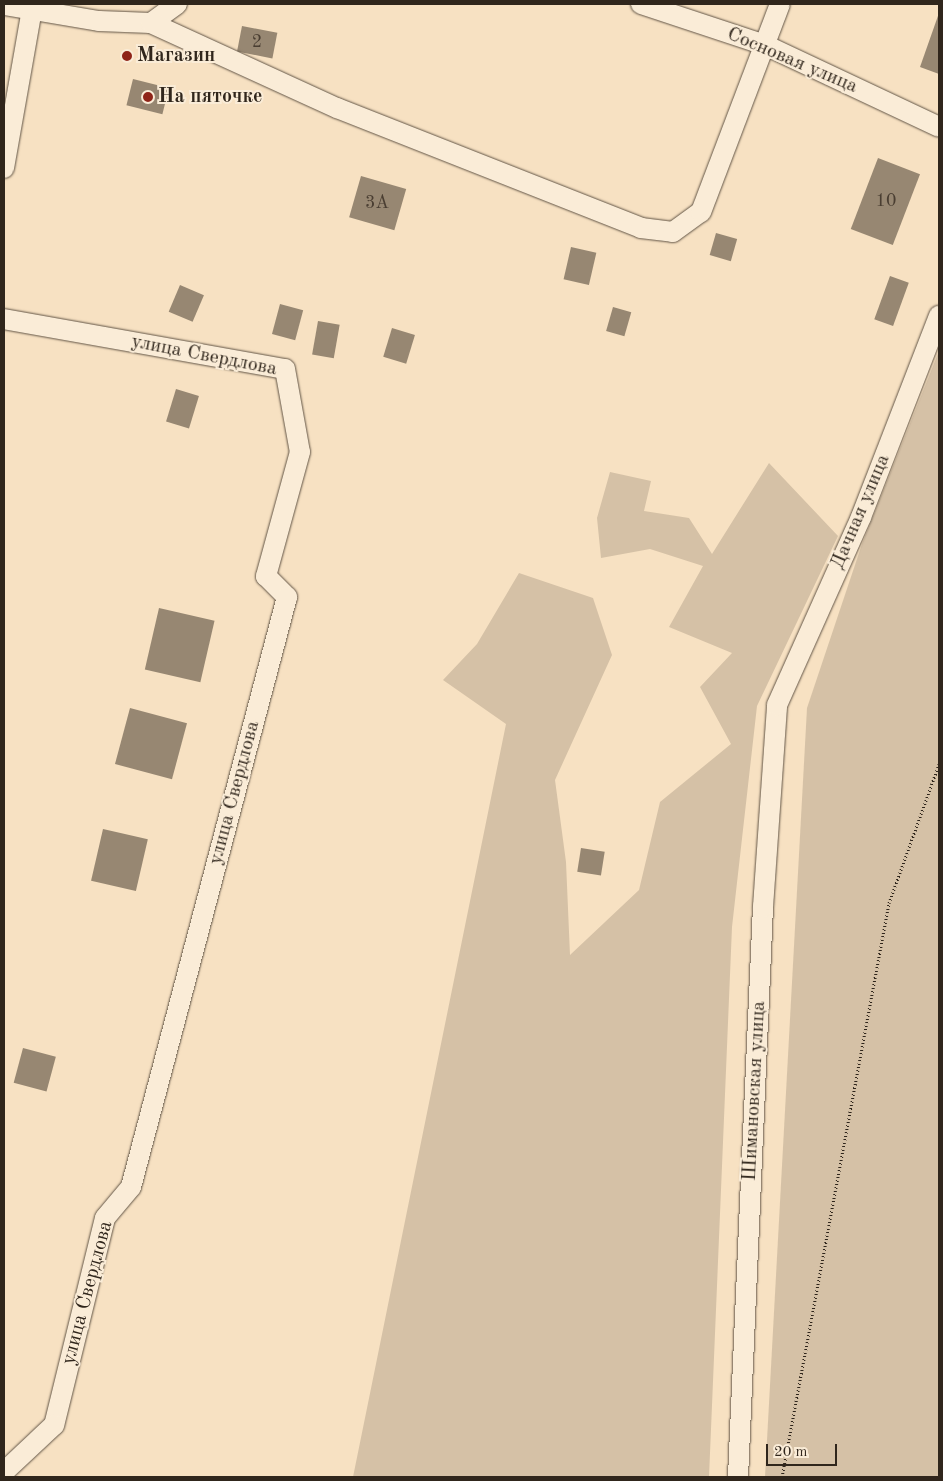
<!DOCTYPE html>
<meta charset="utf-8">
<style>
body{margin:0}
#map{position:relative;width:943px;height:1481px;overflow:hidden;background:#f7e1c2;font-family:"Old Standard TT",serif}
div>[style]{position:absolute}
.green>*{inset:0;background:#d5c1a6}
.building>*{inset:0;background:#978772;transform-origin:0 0}
.path>*{height:3px;margin-top:-1.5px;transform-origin:0;background:repeating-linear-gradient(90deg,#30261c 0 1px,transparent 0 3.5px)}
.roads{filter:drop-shadow(0 0 1px #625546) drop-shadow(0 0 1px #625546)}
.minor>*{height:20px;margin:-10px;padding:0 10px;transform-origin:10px;border-radius:10px;background:#faecd7}
.dots>*{width:14px;height:14px;translate:-50% -50%;box-sizing:border-box;border:2px solid #faecd7;border-radius:50%}
span{translate:-50% -50%;white-space:nowrap;text-align:center;line-height:1.15;-webkit-text-stroke:4px #faecd7;paint-order:stroke}
.number-label{font-size:18px;color:#4a3e32}
.number-label span{-webkit-text-stroke-width:0}
.poi-label{font-size:20px;color:#30261c;font-weight:700}
.left{translate:0 -50%;text-align:left}
.street-label{font-size:20px;color:#30261c}
.frame{position:absolute;inset:0;border:5px solid #30261c;pointer-events:none}
.scale{position:absolute;left:766px;top:1444px;width:71px;height:22px;box-sizing:border-box;border:2px solid #30261c;border-top:0;padding-left:6px;font-size:15px;line-height:18px;white-space:nowrap;color:#30261c;-webkit-text-stroke:4px #faecd7;paint-order:stroke}
</style>
<div id="map">
<div class="green">
<i style="clip-path:polygon(939px 351px,939px 1477px,765px 1477px,807px 708px,862px 544px)"></i>
<i style="clip-path:polygon(769px 463px,838px 536px,757px 706px,732px 927px,709px 1477px,353px 1477px,506px 724px,443px 680px,477px 644px,519px 573px,593px 598px,612px 655px,555px 780px,566px 862px,570px 955px,639px 890px,660px 802px,731px 744px,700px 687px,732px 653px,669px 627px,703px 566px,650px 549px,601px 558px,597px 518px,610px 472px,651px 481px,644px 511px,689px 518px,712px 554px)"></i>
</div>
<div class="building">
<i style="clip-path:polygon(939px 13px,939px 74px,920px 67px)"></i>
<i style="left:242px;top:26px;width:36px;height:26px;rotate:11deg"></i>
<i style="left:133px;top:79px;width:37px;height:27px;rotate:14deg"></i>
<i style="left:878px;top:158px;width:45px;height:76px;rotate:21deg"></i>
<i style="left:361px;top:176px;width:47px;height:43px;rotate:16deg"></i>
<i style="left:716px;top:233px;width:22px;height:23px;rotate:16deg"></i>
<i style="left:571px;top:247px;width:26px;height:33px;rotate:13deg"></i>
<i style="left:890px;top:276px;width:20px;height:46px;rotate:20deg"></i>
<i style="left:180px;top:285px;width:26px;height:29px;rotate:23deg"></i>
<i style="left:280px;top:304px;width:24px;height:31px;rotate:15deg"></i>
<i style="left:613px;top:307px;width:19px;height:25px;rotate:16deg"></i>
<i style="left:318px;top:321px;width:22px;height:34px;rotate:10deg"></i>
<i style="left:392px;top:328px;width:24px;height:30px;rotate:17deg"></i>
<i style="left:176px;top:389px;width:24px;height:34px;rotate:17deg"></i>
<i style="left:159px;top:608px;width:57px;height:63px;rotate:13deg"></i>
<i style="left:130px;top:708px;width:59px;height:58px;rotate:15deg"></i>
<i style="left:103px;top:829px;width:46px;height:53px;rotate:13deg"></i>
<i style="left:581px;top:848px;width:24px;height:24px;rotate:9deg"></i>
<i style="left:23px;top:1048px;width:34px;height:36px;rotate:15deg"></i>
</div>
<div class="path">
<i style="left:782px;top:1477px;width:584px;rotate:-79.44deg"></i>
<i style="left:889px;top:903px;width:148px;rotate:-70.2deg"></i>
</div>
<div class="roads">
<div class="minor">
<i style="left:641px;top:4px;width:131px;rotate:18.3deg"></i>
<i style="left:765px;top:45px;width:192px;rotate:25.2deg"></i>
<i style="left:4px;top:5px;width:96px;rotate:9.6deg"></i>
<i style="left:99px;top:21px;width:52px;rotate:2.2deg"></i>
<i style="left:151px;top:23px;width:32px;rotate:-36deg"></i>
<i style="left:151px;top:23px;width:205px;rotate:24.6deg"></i>
<i style="left:337px;top:108px;width:327px;rotate:21.5deg"></i>
<i style="left:641px;top:228px;width:32px;rotate:7deg"></i>
<i style="left:673px;top:232px;width:34px;rotate:-36deg"></i>
<i style="left:701px;top:212px;width:222px;rotate:-69.2deg"></i>
<i style="left:4px;top:168px;width:161px;rotate:-80deg"></i>
<i style="left:4px;top:319px;width:285px;rotate:10.1deg"></i>
<i style="left:285px;top:369px;width:84px;rotate:79.8deg"></i>
<i style="left:300px;top:452px;width:129px;rotate:105.3deg"></i>
<i style="left:266px;top:576px;width:30px;rotate:45deg"></i>
<i style="left:287px;top:597px;width:610px;rotate:104.81deg"></i>
<i style="left:131px;top:1187px;width:40px;rotate:130deg"></i>
<i style="left:105px;top:1218px;width:213px;rotate:103.8deg"></i>
<i style="left:54px;top:1425px;width:69px;rotate:136.8deg"></i>
<i style="left:738px;top:1477px;width:571px;rotate:-87.49deg"></i>
<i style="left:763px;top:907px;width:202px;rotate:-86deg"></i>
<i style="left:777px;top:705px;width:206px;rotate:-65.9deg"></i>
<i style="left:861px;top:517px;width:216px;rotate:-68.8deg"></i>
</div>
</div>
<div class="dots">
<i style="left:127px;top:56px;background:#8f2418"></i>
<i style="left:148px;top:97px;background:#8f2418"></i>
</div>
<div class="number-label">
<span style="left:257px;top:42px">2</span>
<span style="left:886px;top:201px">10</span>
<span style="left:377px;top:203px">3А</span>
</div>
<div class="poi-label">
<span class="left" style="left:137px;top:56px">Магазин</span>
<span class="left" style="left:158px;top:97px">На пяточке</span>
</div>
<div class="street-label">
<span style="left:792px;top:61px;rotate:23deg">Сосновая улица</span>
<span style="left:204px;top:356px;rotate:11deg">улица Свердлова</span>
<span style="left:861px;top:512px;rotate:-67deg">Дачная улица</span>
<span style="left:235px;top:793px;rotate:-75deg">улица Свердлова</span>
<span style="left:755px;top:1091px;rotate:-87deg">Шимановская улица</span>
<span style="left:88px;top:1293px;rotate:-75deg">улица Свердлова</span>
</div>
<div class="frame"></div>
<div class="scale">20 m</div>
</div>
